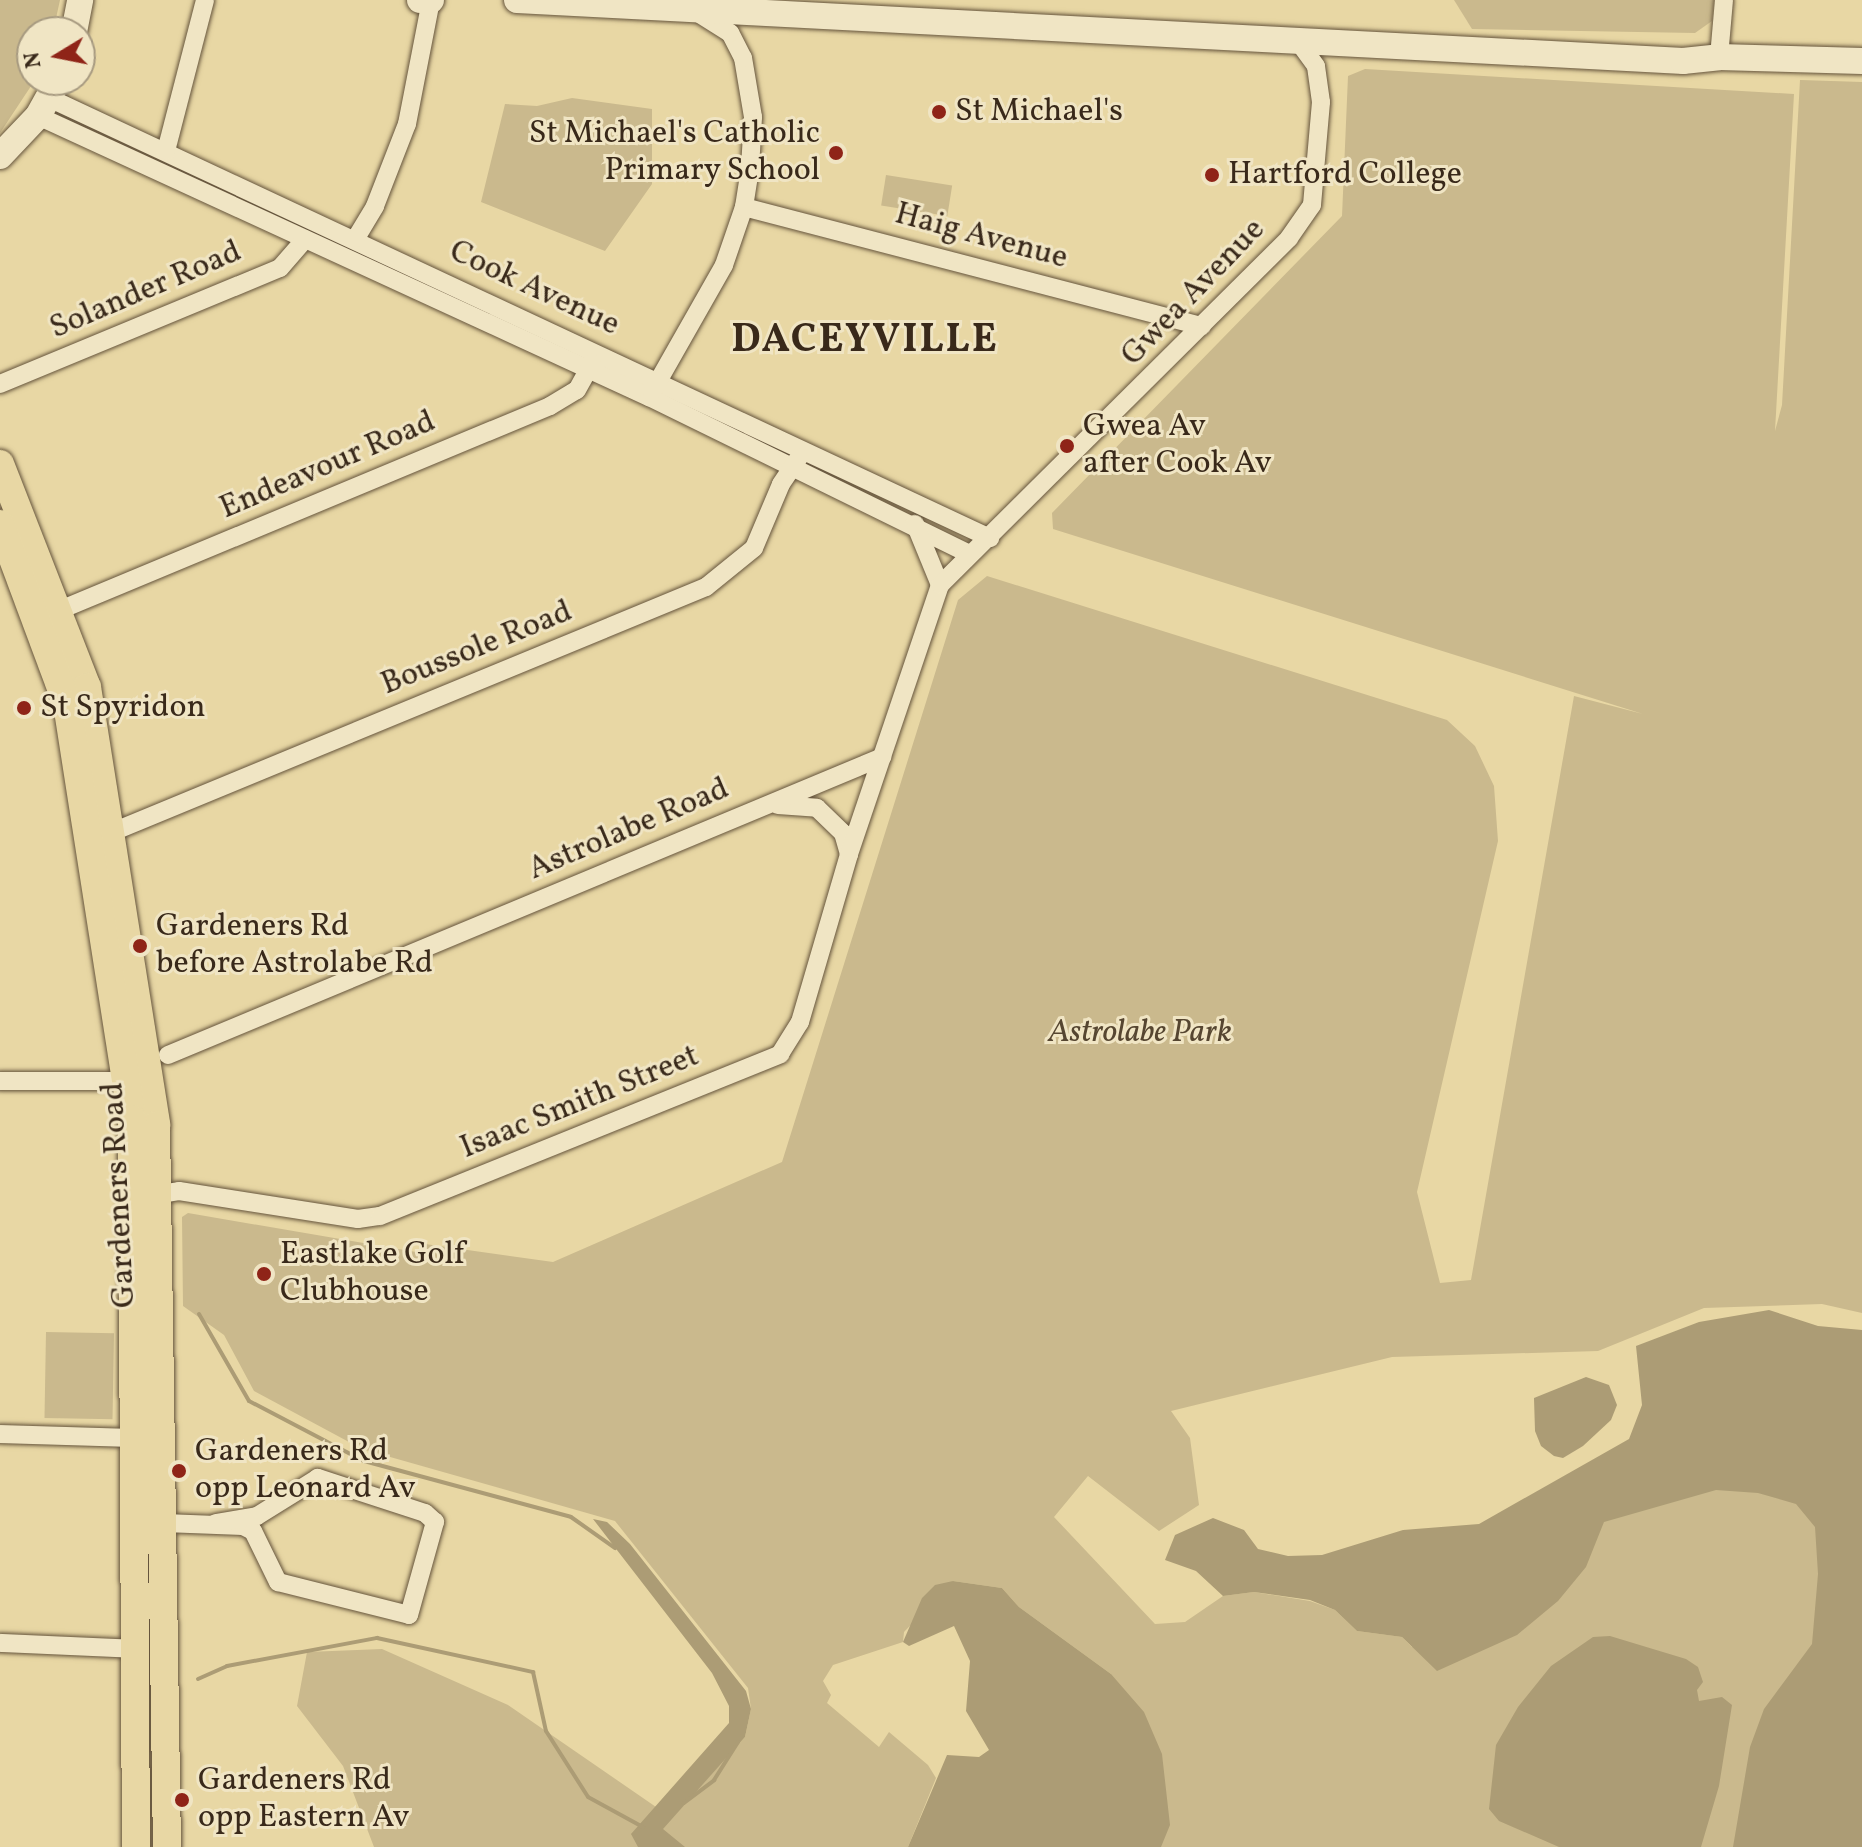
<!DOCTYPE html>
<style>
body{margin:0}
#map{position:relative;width:1862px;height:1847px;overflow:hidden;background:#e8d7a4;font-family:Vollkorn,serif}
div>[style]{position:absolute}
.green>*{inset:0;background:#cab98d;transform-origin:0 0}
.water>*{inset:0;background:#ac9c75}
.stream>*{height:4px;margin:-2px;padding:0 2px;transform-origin:2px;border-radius:2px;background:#ac9c75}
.roads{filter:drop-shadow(0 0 2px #65543c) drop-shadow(0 0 2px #65543c)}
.street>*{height:18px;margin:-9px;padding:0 9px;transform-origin:9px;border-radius:9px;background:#f0e5c4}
.secondary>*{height:26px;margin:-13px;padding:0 13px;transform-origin:13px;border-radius:13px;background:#f0e5c4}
.primary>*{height:28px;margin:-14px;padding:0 14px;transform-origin:14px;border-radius:14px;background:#e8d7a4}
.dots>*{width:22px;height:22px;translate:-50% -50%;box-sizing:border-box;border:4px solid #f0e5c4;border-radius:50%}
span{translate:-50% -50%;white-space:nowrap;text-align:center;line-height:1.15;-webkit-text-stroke:6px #f0e5c4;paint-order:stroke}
.poi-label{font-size:32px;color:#39291a}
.left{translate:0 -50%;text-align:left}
.right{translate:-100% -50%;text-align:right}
.street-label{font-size:32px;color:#39291a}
.park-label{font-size:32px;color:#564631;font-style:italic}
.district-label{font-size:40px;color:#39291a;font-weight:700;letter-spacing:2px}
.north{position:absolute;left:16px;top:16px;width:80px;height:80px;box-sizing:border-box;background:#f0e5c4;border:2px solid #a79a80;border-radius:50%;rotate:260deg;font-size:22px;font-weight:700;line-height:32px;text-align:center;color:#39291a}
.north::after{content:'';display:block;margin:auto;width:28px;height:36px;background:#8f2418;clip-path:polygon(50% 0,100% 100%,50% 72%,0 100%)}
</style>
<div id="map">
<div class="green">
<i style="clip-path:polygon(0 0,60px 0,53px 32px,32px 32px,35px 80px,0 133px)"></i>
<i style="clip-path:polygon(1454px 0,1714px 0,1712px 21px,1695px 33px,1472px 29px)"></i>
<i style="clip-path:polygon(1365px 69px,1794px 94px,1775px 431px,1782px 405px,1800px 80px,1862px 82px,1862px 1313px,1822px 1304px,1704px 1308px,1598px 1351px,1392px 1357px,1171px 1411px,1190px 1438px,1199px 1505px,1159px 1531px,1088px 1476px,1054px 1517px,1155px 1624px,1185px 1622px,1223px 1596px,1254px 1592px,1310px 1601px,1335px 1610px,1357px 1631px,1402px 1637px,1412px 1647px,1587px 1512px,1697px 1477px,1834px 1492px,1821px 1847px,1127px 1847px,1111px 1674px,1019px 1607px,1002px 1588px,953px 1581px,904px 1632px,903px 1642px,833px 1665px,823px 1681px,831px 1695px,827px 1703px,879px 1747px,889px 1732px,928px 1765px,936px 1778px,908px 1847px,374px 1847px,343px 1766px,297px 1706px,307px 1652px,382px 1649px,508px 1705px,672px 1818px,745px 1737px,751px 1709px,748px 1688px,615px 1521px,362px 1449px,254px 1391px,224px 1335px,183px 1306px,182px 1217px,188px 1213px,416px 1252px,424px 1252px,425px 1244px,553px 1262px,782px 1162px,958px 600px,987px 576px,1447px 720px,1475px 746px,1494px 786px,1498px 841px,1417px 1192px,1440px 1283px,1471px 1280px,1574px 696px,1643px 714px,1053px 529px,1052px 513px,1342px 216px,1348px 76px)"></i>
<i style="clip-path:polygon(572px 98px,652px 109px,652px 184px,605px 251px,481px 202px,505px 104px,537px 106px)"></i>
<i style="left:886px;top:175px;width:67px;height:31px;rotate:9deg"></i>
<i style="left:46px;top:1332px;width:68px;height:86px;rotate:1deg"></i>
</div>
<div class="water">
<i style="clip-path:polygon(1769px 1310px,1818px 1326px,1862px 1330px,1862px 1847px,1733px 1847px,1750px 1747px,1764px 1709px,1812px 1644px,1818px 1574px,1815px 1527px,1796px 1504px,1758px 1493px,1716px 1490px,1604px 1522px,1586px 1567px,1558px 1601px,1517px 1635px,1437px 1671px,1402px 1637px,1357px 1631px,1335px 1610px,1310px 1600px,1254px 1592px,1223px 1596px,1196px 1571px,1165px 1560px,1175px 1535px,1213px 1518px,1244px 1530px,1258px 1549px,1288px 1556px,1322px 1555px,1403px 1530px,1479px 1524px,1629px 1439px,1642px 1405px,1636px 1346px,1699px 1322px)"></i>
<i style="clip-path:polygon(1586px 1377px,1609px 1385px,1617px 1405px,1611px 1420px,1583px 1446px,1563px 1458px,1554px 1456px,1541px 1446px,1535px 1431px,1534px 1398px)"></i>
<i style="clip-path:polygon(593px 1519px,607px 1522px,630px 1544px,746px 1691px,751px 1709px,745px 1737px,663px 1829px,685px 1847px,638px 1847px,631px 1834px,729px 1723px,729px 1706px,712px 1673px)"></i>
<i style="clip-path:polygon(953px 1581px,1002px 1588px,1019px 1607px,1111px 1674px,1144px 1712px,1162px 1754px,1170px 1825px,1161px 1847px,908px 1847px,947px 1755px,979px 1757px,989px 1750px,966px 1711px,970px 1661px,954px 1626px,909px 1646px,903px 1642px,922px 1598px,935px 1585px)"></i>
<i style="clip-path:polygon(1610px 1636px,1686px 1659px,1698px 1667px,1703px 1682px,1697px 1690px,1699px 1701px,1722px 1697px,1732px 1705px,1719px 1786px,1701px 1847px,1559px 1847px,1499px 1821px,1489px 1809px,1496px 1745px,1518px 1707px,1551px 1666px,1593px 1637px)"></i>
</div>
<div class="stream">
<i style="left:199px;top:1314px;width:100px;rotate:60.1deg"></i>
<i style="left:249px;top:1401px;width:130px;rotate:27.6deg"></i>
<i style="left:364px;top:1461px;width:214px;rotate:15.1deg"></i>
<i style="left:571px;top:1517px;width:54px;rotate:35.2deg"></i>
<i style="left:198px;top:1679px;width:32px;rotate:-24deg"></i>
<i style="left:227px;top:1666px;width:153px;rotate:-10.6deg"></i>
<i style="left:377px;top:1638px;width:160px;rotate:12.3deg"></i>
<i style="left:533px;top:1672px;width:60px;rotate:77.6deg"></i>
<i style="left:546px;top:1731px;width:78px;rotate:57.5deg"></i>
<i style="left:588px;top:1797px;width:63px;rotate:28.6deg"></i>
<i style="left:684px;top:1803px;width:38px;rotate:-37deg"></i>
<i style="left:714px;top:1780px;width:45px;rotate:-57.7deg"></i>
</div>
<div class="roads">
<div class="street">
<i style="left:1719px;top:57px;width:57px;rotate:-85deg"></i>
<i style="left:49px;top:98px;width:1039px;rotate:25.06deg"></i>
<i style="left:38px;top:116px;width:673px;rotate:24.7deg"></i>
<i style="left:649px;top:397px;width:357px;rotate:26.1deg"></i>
<i style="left:166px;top:151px;width:156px;rotate:-75.5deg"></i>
<i style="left:744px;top:207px;width:473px;rotate:14.6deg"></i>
<i style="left:356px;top:238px;width:37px;rotate:-59deg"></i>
<i style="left:375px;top:206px;width:88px;rotate:-68.7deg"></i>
<i style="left:407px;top:124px;width:126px;rotate:-79deg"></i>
<i style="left:0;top:384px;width:303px;rotate:-22.5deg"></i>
<i style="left:280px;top:268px;width:38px;rotate:-49deg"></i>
<i style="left:652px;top:392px;width:146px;rotate:-60.4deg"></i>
<i style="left:724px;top:265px;width:61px;rotate:-71deg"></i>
<i style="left:744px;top:207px;width:39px;rotate:-81deg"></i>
<i style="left:750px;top:168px;width:51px;rotate:-86.6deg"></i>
<i style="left:753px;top:117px;width:60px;rotate:-99.6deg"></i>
<i style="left:743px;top:58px;width:28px;rotate:-117deg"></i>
<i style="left:730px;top:33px;width:36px;rotate:-148deg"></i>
<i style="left:915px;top:524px;width:66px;rotate:67.7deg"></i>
<i style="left:60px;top:610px;width:531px;rotate:-22.6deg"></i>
<i style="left:550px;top:406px;width:31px;rotate:-31deg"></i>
<i style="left:577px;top:390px;width:31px;rotate:-61deg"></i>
<i style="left:778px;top:805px;width:39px;rotate:4deg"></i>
<i style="left:817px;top:808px;width:36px;rotate:44deg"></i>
<i style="left:843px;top:833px;width:22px;rotate:74deg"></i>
<i style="left:110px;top:833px;width:645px;rotate:-22.43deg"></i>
<i style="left:706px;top:587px;width:62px;rotate:-39.1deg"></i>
<i style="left:754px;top:548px;width:69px;rotate:-67.1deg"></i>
<i style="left:781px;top:484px;width:32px;rotate:-56deg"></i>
<i style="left:168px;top:1055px;width:774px;rotate:-22.65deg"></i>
<i style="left:0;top:1081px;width:128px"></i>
<i style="left:154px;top:1202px;width:10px;rotate:-53deg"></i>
<i style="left:160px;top:1194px;width:19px;rotate:-9deg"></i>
<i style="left:179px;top:1191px;width:181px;rotate:8.9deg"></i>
<i style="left:358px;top:1219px;width:22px;rotate:-8deg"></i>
<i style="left:380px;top:1216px;width:432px;rotate:-22deg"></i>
<i style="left:780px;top:1054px;width:38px;rotate:-58deg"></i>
<i style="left:800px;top:1022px;width:175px;rotate:-73.7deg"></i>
<i style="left:849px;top:854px;width:284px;rotate:-71.3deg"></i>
<i style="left:940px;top:585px;width:492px;rotate:-44.8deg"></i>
<i style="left:1289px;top:238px;width:40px;rotate:-55.1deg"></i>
<i style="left:1312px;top:205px;width:103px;rotate:-85deg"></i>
<i style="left:1321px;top:102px;width:36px;rotate:-98deg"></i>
<i style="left:1316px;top:66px;width:31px;rotate:-126deg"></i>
<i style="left:0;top:1434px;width:132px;rotate:1.7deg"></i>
<i style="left:164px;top:1523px;width:79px;rotate:2.2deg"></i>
<i style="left:243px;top:1526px;width:11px;rotate:27deg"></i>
<i style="left:253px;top:1531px;width:57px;rotate:63.9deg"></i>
<i style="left:278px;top:1582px;width:135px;rotate:14.1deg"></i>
<i style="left:409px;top:1615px;width:97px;rotate:-74.4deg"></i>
<i style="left:435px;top:1522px;width:13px;rotate:-138deg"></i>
<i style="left:425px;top:1513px;width:113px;rotate:-161.9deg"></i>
<i style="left:318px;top:1478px;width:72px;rotate:148.1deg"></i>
<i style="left:257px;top:1516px;width:42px;rotate:170.3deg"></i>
<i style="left:0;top:1643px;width:135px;rotate:2.5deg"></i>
</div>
<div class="secondary">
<i style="left:420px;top:0;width:11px"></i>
<i style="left:517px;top:0;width:1168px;rotate:2.99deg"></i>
<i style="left:1683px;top:61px;width:36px;rotate:-6deg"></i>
<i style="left:1719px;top:57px;width:143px;rotate:1.6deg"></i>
<i style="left:74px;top:32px;width:33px;rotate:-79deg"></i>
<i style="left:0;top:156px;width:55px;rotate:-46.5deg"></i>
<i style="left:38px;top:116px;width:41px;rotate:-60.9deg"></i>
</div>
<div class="primary">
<i style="left:0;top:464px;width:239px;rotate:68.7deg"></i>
<i style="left:87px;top:687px;width:443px;rotate:81deg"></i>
<i style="left:156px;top:1125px;width:722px;rotate:89.13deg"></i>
<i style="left:0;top:524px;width:192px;rotate:69.6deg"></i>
<i style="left:67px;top:704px;width:420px;rotate:81.1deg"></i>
<i style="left:132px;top:1119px;width:728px;rotate:89.69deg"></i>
</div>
</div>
<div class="dots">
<i style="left:939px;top:112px;background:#8f2418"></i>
<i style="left:836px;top:153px;background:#8f2418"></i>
<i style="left:1212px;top:175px;background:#8f2418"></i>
<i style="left:1067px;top:446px;background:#8f2418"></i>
<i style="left:24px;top:708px;background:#8f2418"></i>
<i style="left:140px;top:946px;background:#8f2418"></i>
<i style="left:264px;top:1274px;background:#8f2418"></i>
<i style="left:179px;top:1471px;background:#8f2418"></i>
<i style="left:182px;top:1800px;background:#8f2418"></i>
</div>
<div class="poi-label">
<span class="left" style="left:955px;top:112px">St Michael's</span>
<span class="right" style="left:820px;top:153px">St Michael's Catholic<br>Primary School</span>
<span class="left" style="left:1228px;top:175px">Hartford College</span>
<span class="left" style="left:1083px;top:446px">Gwea Av<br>after Cook Av</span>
<span class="left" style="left:40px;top:708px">St Spyridon</span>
<span class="left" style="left:156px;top:946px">Gardeners Rd<br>before Astrolabe Rd</span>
<span class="left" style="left:280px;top:1274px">Eastlake Golf<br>Clubhouse</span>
<span class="left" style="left:195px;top:1471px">Gardeners Rd<br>opp Leonard Av</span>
<span class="left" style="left:198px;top:1800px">Gardeners Rd<br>opp Eastern Av</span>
</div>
<div class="street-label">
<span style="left:981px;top:237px;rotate:15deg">Haig Avenue</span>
<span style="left:534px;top:289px;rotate:25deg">Cook Avenue</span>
<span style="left:146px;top:291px;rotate:-23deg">Solander Road</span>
<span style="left:1194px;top:293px;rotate:-46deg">Gwea Avenue</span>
<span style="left:328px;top:466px;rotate:-23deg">Endeavour Road</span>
<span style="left:477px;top:649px;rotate:-22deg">Boussole Road</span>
<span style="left:629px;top:830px;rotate:-23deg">Astrolabe Road</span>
<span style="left:580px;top:1103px;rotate:-22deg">Isaac Smith Street</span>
<span style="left:120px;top:1195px;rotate:-93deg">Gardeners Road</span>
</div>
<div class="park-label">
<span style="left:1140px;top:1033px">Astrolabe Park</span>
</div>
<div class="district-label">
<span style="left:865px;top:341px">DACEYVILLE</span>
</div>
<div class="north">N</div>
</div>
